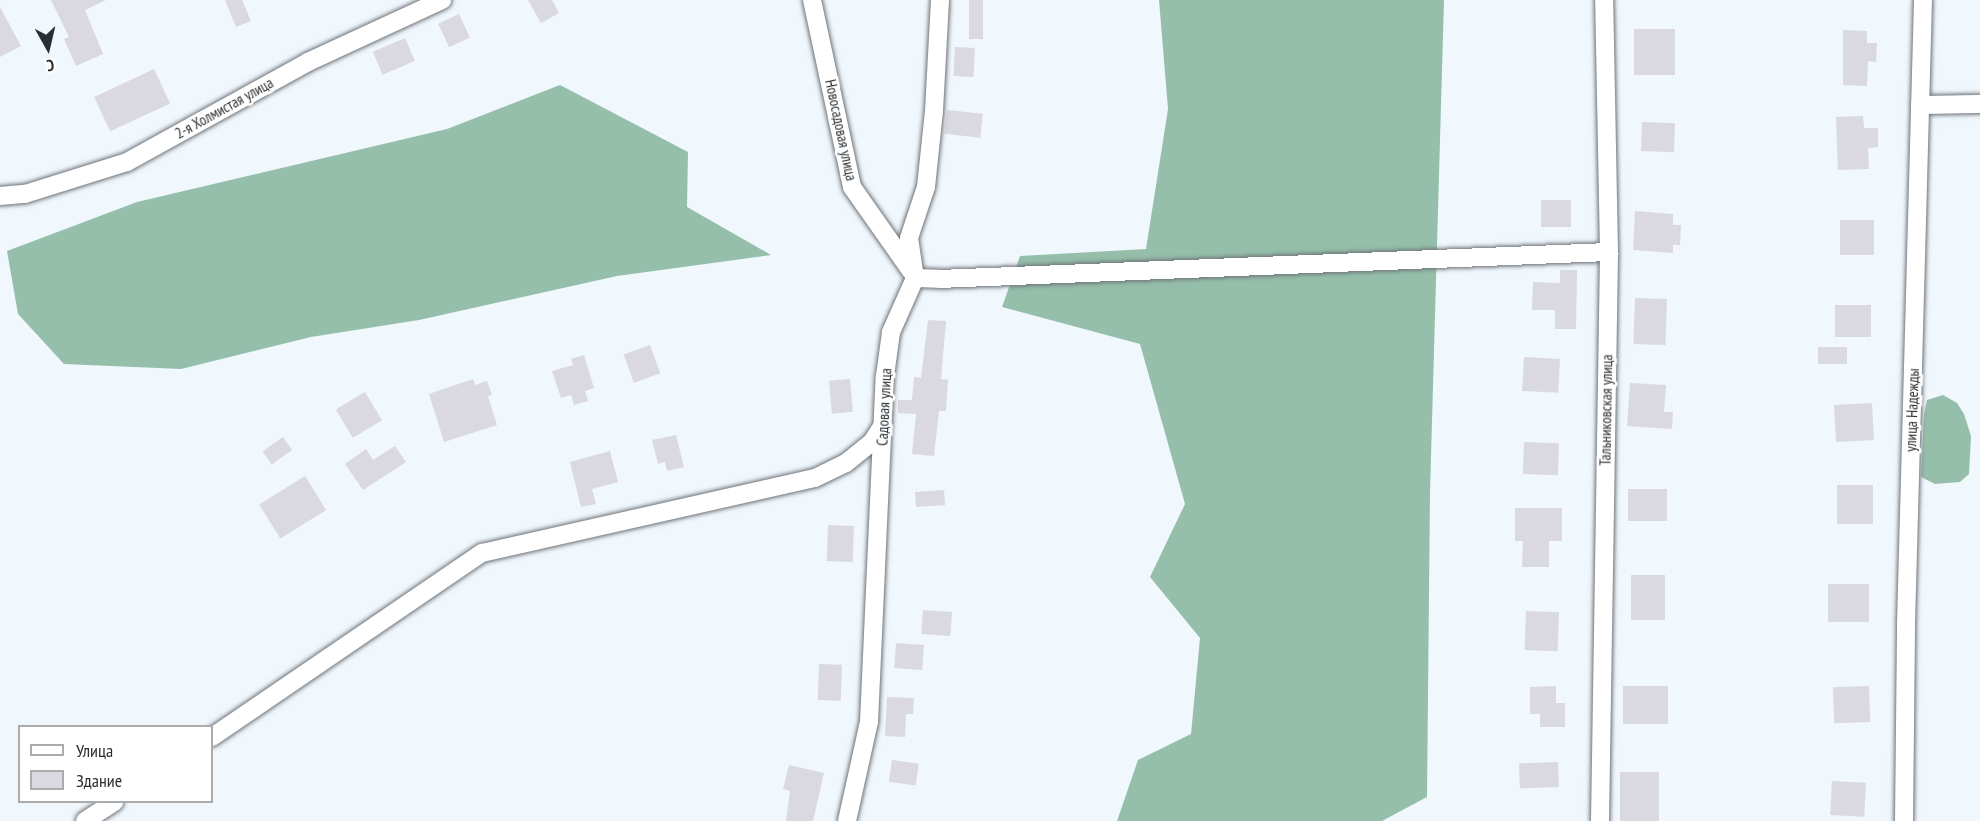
<!DOCTYPE html>
<meta charset="utf-8">
<style>
body{margin:0}
#map{position:relative;width:1980px;height:821px;overflow:hidden;background:#f0f7fd;font-family:"PT Sans Narrow",sans-serif}
div>[style]{position:absolute}
.forest>*{inset:0;background:#95bfaa}
.building>*{inset:0;background:#dad8e0;transform-origin:0 0}
.roads{filter:drop-shadow(0 0 2px #6e7479) drop-shadow(0 0 2px #6e7479)}
.street>*{height:18px;margin:-9px;padding:0 9px;transform-origin:9px;border-radius:9px;background:#fff}
span{translate:-50% -50%;white-space:nowrap;text-align:center;line-height:1.15;-webkit-text-stroke:5px #fff;paint-order:stroke}
.street-label{font-size:15px;color:#2b2e30}
.legend{position:absolute;left:18px;top:725px;width:195px;height:78px;box-sizing:border-box;background:#fff;border:2px solid #aaabac;margin:0;padding:8px 10px;list-style:none;font-size:18px;color:#2b2e30}
.legend li{display:flex;align-items:center;gap:12px;height:30px}
.legend b{width:30px;border:2px solid #aaabac}
.north{position:absolute;left:18px;top:18px;width:60px;height:60px;-webkit-text-stroke:4px #fff;paint-order:stroke;rotate:172deg;font-size:16px;font-weight:700;line-height:24px;text-align:center;color:#2b2e30}
.north::after{content:'';display:block;margin:auto;width:21px;height:27px;background:#2b2e30;clip-path:polygon(50% 0,100% 100%,50% 72%,0 100%)}
</style>
<div id="map">
<div class="forest">
<i style="clip-path:polygon(1159px 0,1444px 0,1430px 492px,1427px 797px,1382px 821px,1117px 821px,1138px 760px,1191px 734px,1200px 638px,1150px 577px,1185px 504px,1140px 344px,1002px 307px,1020px 256px,1146px 249px,1168px 109px)"></i>
<i style="clip-path:polygon(560px 85px,688px 152px,687px 207px,771px 255px,617px 276px,419px 320px,311px 337px,181px 369px,64px 364px,18px 314px,7px 251px,137px 202px,447px 129px)"></i>
<i style="clip-path:polygon(1943px 395px,1957px 403px,1964px 414px,1971px 436px,1969px 474px,1960px 482px,1935px 484px,1921px 477px,1924px 414px,1927px 400px)"></i>
</div>
<div class="building">
<i style="clip-path:polygon(51px 0,106px 0,85px 10px,103px 54px,76px 66px,64px 39px,69px 37px)"></i>
<i style="clip-path:polygon(225px 0,242px 0,251px 21px,236px 27px)"></i>
<i style="clip-path:polygon(528px 0,552px 0,559px 13px,541px 23px)"></i>
<i style="left:969px;top:0;width:14px;height:39px"></i>
<i style="clip-path:polygon(0 7px,21px 46px,0 57px)"></i>
<i style="left:459px;top:14px;width:26px;height:23px;rotate:65deg"></i>
<i style="left:1634px;top:29px;width:41px;height:46px"></i>
<i style="clip-path:polygon(1843px 30px,1867px 31px,1867px 43px,1877px 43px,1876px 62px,1868px 61px,1867px 86px,1843px 85px)"></i>
<i style="left:405px;top:38px;width:25px;height:35px;rotate:67deg"></i>
<i style="left:955px;top:47px;width:20px;height:29px;rotate:3deg"></i>
<i style="left:154px;top:69px;width:38px;height:66px;rotate:65deg"></i>
<i style="left:947px;top:110px;width:36px;height:24px;rotate:6deg"></i>
<i style="clip-path:polygon(1863px 116px,1864px 128px,1878px 128px,1878px 147px,1868px 148px,1869px 169px,1838px 170px,1836px 117px)"></i>
<i style="left:1642px;top:122px;width:33px;height:29px;rotate:2deg"></i>
<i style="left:1541px;top:200px;width:30px;height:27px"></i>
<i style="clip-path:polygon(1635px 211px,1673px 214px,1673px 225px,1681px 225px,1680px 245px,1673px 245px,1673px 253px,1633px 250px)"></i>
<i style="left:1840px;top:220px;width:34px;height:35px"></i>
<i style="clip-path:polygon(1560px 270px,1577px 270px,1576px 329px,1555px 329px,1555px 310px,1532px 310px,1533px 282px,1560px 283px)"></i>
<i style="left:1635px;top:298px;width:32px;height:46px;rotate:2deg"></i>
<i style="left:1835px;top:305px;width:36px;height:32px"></i>
<i style="clip-path:polygon(928px 320px,946px 321px,941px 379px,948px 380px,946px 411px,939px 411px,934px 456px,912px 454px,916px 414px,898px 413px,898px 400px,912px 400px,914px 377px,921px 378px)"></i>
<i style="left:650px;top:345px;width:30px;height:28px;rotate:70deg"></i>
<i style="left:1847px;top:347px;width:17px;height:29px;rotate:90deg"></i>
<i style="clip-path:polygon(584px 355px,594px 388px,585px 391px,588px 401px,574px 405px,571px 395px,561px 398px,552px 371px,573px 365px,571px 359px)"></i>
<i style="left:1524px;top:357px;width:36px;height:34px;rotate:3deg"></i>
<i style="clip-path:polygon(473px 379px,475px 385px,487px 381px,492px 395px,488px 396px,497px 425px,444px 442px,429px 394px)"></i>
<i style="left:850px;top:379px;width:33px;height:21px;rotate:85deg"></i>
<i style="clip-path:polygon(1630px 383px,1666px 385px,1664px 412px,1673px 412px,1672px 429px,1627px 426px)"></i>
<i style="left:365px;top:392px;width:33px;height:34px;rotate:59deg"></i>
<i style="left:1872px;top:403px;width:37px;height:38px;rotate:87deg"></i>
<i style="clip-path:polygon(676px 435px,684px 467px,667px 471px,665px 462px,658px 464px,652px 440px)"></i>
<i style="left:283px;top:437px;width:16px;height:25px;rotate:55deg"></i>
<i style="left:1524px;top:442px;width:35px;height:32px;rotate:2deg"></i>
<i style="clip-path:polygon(395px 446px,406px 462px,363px 490px,345px 464px,366px 449px,373px 460px)"></i>
<i style="clip-path:polygon(610px 451px,618px 482px,592px 489px,596px 504px,581px 507px,570px 462px)"></i>
<i style="left:305px;top:476px;width:40px;height:54px;rotate:58deg"></i>
<i style="left:1837px;top:485px;width:36px;height:39px"></i>
<i style="left:1628px;top:489px;width:39px;height:32px"></i>
<i style="left:944px;top:490px;width:15px;height:29px;rotate:86deg"></i>
<i style="clip-path:polygon(1515px 508px,1562px 508px,1562px 541px,1549px 541px,1549px 567px,1522px 567px,1523px 541px,1515px 541px)"></i>
<i style="left:828px;top:525px;width:26px;height:36px;rotate:2deg"></i>
<i style="left:1631px;top:575px;width:34px;height:45px"></i>
<i style="left:1828px;top:584px;width:41px;height:38px"></i>
<i style="left:923px;top:610px;width:29px;height:24px;rotate:4deg"></i>
<i style="left:1526px;top:611px;width:33px;height:39px;rotate:2deg"></i>
<i style="left:896px;top:643px;width:28px;height:25px;rotate:4deg"></i>
<i style="left:819px;top:664px;width:23px;height:36px;rotate:2deg"></i>
<i style="clip-path:polygon(1556px 686px,1556px 703px,1565px 703px,1565px 727px,1540px 727px,1540px 714px,1530px 714px,1530px 687px)"></i>
<i style="left:1623px;top:686px;width:45px;height:38px"></i>
<i style="left:1869px;top:686px;width:36px;height:36px;rotate:88deg"></i>
<i style="clip-path:polygon(887px 697px,914px 698px,913px 714px,906px 714px,905px 737px,885px 736px)"></i>
<i style="left:892px;top:760px;width:27px;height:22px;rotate:8deg"></i>
<i style="left:1558px;top:762px;width:25px;height:39px;rotate:88deg"></i>
<i style="clip-path:polygon(789px 765px,824px 773px,813px 821px,786px 821px,790px 791px,783px 789px)"></i>
<i style="left:1620px;top:772px;width:39px;height:49px"></i>
<i style="left:1832px;top:781px;width:34px;height:34px;rotate:3deg"></i>
</div>
<div class="roads">
<div class="street">
<i style="left:812px;top:0;width:191px;rotate:77.9deg"></i>
<i style="left:852px;top:187px;width:103px;rotate:54.9deg"></i>
<i style="left:1920px;top:105px;width:60px;rotate:-1deg"></i>
<i style="left:0;top:196px;width:25px;rotate:-5deg"></i>
<i style="left:25px;top:194px;width:107px;rotate:-17.4deg"></i>
<i style="left:127px;top:162px;width:207px;rotate:-28.9deg"></i>
<i style="left:308px;top:62px;width:148px;rotate:-24.8deg"></i>
<i style="left:915px;top:278px;width:24px;rotate:2deg"></i>
<i style="left:939px;top:279px;width:671px;rotate:-2.31deg"></i>
<i style="left:212px;top:737px;width:327px;rotate:-34.3deg"></i>
<i style="left:482px;top:553px;width:341px;rotate:-12.7deg"></i>
<i style="left:815px;top:478px;width:34px;rotate:-26deg"></i>
<i style="left:846px;top:463px;width:33px;rotate:-39deg"></i>
<i style="left:872px;top:442px;width:20px;rotate:-57deg"></i>
<i style="left:85px;top:821px;width:35px;rotate:-33deg"></i>
<i style="left:847px;top:821px;width:101px;rotate:-77.5deg"></i>
<i style="left:869px;top:722px;width:346px;rotate:-87.4deg"></i>
<i style="left:885px;top:376px;width:44px;rotate:-82.2deg"></i>
<i style="left:891px;top:332px;width:59px;rotate:-66deg"></i>
<i style="left:915px;top:278px;width:40px;rotate:-98.5deg"></i>
<i style="left:909px;top:238px;width:54px;rotate:-71.6deg"></i>
<i style="left:926px;top:187px;width:76px;rotate:-84deg"></i>
<i style="left:934px;top:111px;width:111px;rotate:-86.9deg"></i>
<i style="left:1600px;top:821px;width:569px;rotate:-89.09deg"></i>
<i style="left:1609px;top:252px;width:252px;rotate:-91.1deg"></i>
<i style="left:1904px;top:821px;width:197px;rotate:-89.4deg"></i>
<i style="left:1906px;top:624px;width:624px;rotate:-88.44deg"></i>
</div>
</div>
<div class="street-label">
<span style="left:224px;top:108px;rotate:-29deg">2-я Холмистая улица</span>
<span style="left:841px;top:130px;rotate:78deg">Новосадовая улица</span>
<span style="left:884px;top:407px;rotate:-87deg">Садовая улица</span>
<span style="left:1606px;top:410px;rotate:-89deg">Тальниковская улица</span>
<span style="left:1912px;top:410px;rotate:-88deg">улица Надежды</span>
</div>
<ul class="legend">
<li><b style="height:8px;background:#fff"></b>Улица</li>
<li><b style="height:16px;background:#dad8e0"></b>Здание</li>
</ul>
<div class="north">С</div>
</div>
